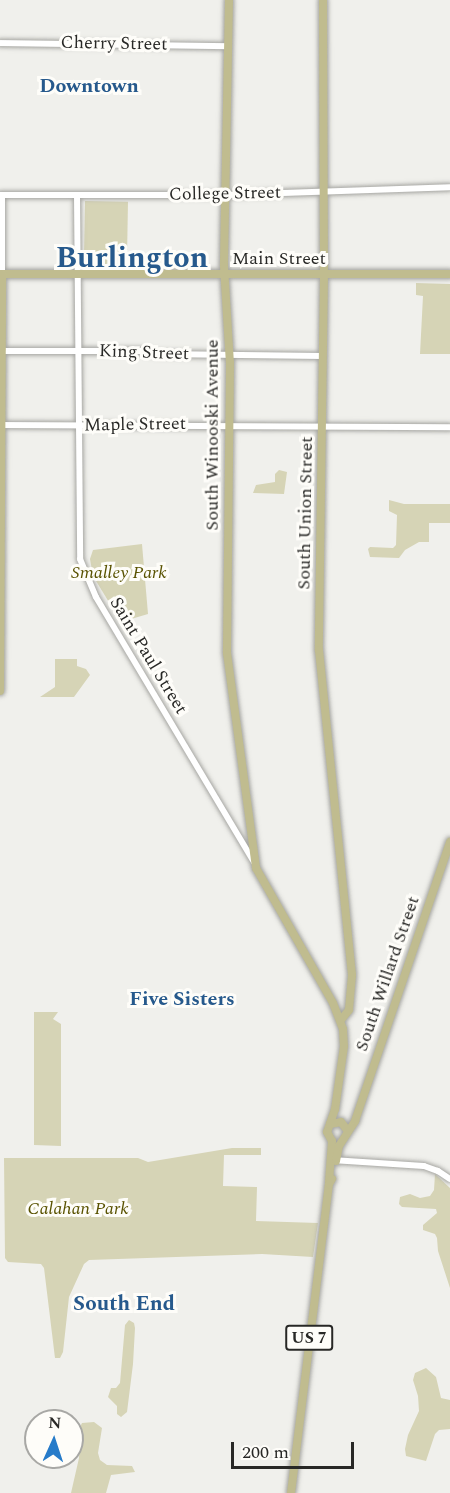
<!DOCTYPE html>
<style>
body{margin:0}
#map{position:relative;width:450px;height:1493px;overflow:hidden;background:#f0f0ec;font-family:Spectral,serif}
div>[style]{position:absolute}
.green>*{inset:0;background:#d6d4b6;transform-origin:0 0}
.roads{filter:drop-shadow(0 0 2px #a6a6a2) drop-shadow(0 0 2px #a6a6a2)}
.minor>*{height:6px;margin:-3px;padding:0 3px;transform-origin:3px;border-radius:3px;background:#fff}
.major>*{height:8px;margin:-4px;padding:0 4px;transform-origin:4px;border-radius:4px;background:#c0bc8f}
span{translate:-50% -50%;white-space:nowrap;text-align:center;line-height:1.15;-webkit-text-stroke:6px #fefdf9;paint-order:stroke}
.shield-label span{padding:2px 4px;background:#fefdf9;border:2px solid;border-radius:4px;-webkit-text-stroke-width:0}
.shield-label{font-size:16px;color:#282826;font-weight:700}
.street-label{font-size:18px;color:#282826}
.park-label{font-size:18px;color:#595200;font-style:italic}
.neighbourhood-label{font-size:20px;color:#26598c;font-weight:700}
.quarter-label{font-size:21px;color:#26598c;font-weight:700}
.town-label{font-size:30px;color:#26598c;font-weight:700}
.north{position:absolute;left:24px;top:1409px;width:60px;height:60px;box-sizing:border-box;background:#fefdf9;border:2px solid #a8a8a5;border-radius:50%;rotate:3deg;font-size:16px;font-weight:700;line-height:24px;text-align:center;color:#282826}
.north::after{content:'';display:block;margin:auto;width:21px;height:27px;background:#267bc9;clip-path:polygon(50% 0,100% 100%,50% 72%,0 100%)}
.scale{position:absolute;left:231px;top:1442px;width:123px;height:27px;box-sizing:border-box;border:3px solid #282826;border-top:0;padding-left:8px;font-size:18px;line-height:21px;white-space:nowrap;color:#282826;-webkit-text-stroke:4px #fefdf9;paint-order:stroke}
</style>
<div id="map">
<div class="green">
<i style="left:85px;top:201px;width:43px;height:64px;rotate:1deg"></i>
<i style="clip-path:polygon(416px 283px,450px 284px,450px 354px,420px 354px,423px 296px,416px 295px)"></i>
<i style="clip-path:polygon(279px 470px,287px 472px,284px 494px,253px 493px,256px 485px,275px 482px,275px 474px)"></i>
<i style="clip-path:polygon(389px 500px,404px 504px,450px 504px,450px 523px,429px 523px,429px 542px,419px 542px,405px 550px,399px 558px,370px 557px,368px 549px,370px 547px,393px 548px,396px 545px,397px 515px,389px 511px)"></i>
<i style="clip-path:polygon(142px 544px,148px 614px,121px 622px,93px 576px,90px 559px,93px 550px)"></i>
<i style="clip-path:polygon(55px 659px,77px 659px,77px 666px,86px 669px,90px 675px,74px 697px,40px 697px,55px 687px)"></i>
<i style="clip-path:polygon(34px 1012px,58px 1012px,53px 1019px,61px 1024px,61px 1146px,34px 1145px)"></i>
<i style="clip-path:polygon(232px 1148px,261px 1148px,261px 1155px,224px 1155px,223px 1186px,257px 1187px,256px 1221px,318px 1223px,313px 1257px,262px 1254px,89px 1260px,84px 1264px,69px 1297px,63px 1352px,60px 1358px,55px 1358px,44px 1268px,41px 1264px,8px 1262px,5px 1258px,4px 1158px,138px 1158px,148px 1162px)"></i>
<i style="clip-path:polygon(435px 1174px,450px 1188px,450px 1288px,438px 1251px,437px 1238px,435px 1234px,423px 1230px,423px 1225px,437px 1213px,436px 1209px,402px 1207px,399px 1204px,400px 1197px,410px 1194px,420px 1198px,430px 1196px,434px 1190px)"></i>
<i style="clip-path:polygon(129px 1320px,134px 1323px,135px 1328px,133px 1364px,127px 1412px,121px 1417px,117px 1414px,117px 1406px,108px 1397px,111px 1388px,116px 1388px,120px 1383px,125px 1325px)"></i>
<i style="clip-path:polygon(426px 1368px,436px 1377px,441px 1398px,450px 1400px,450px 1429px,439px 1430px,435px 1434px,426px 1461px,406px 1456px,405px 1449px,408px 1435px,419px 1411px,418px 1396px,413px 1380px,415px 1373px)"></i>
<i style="clip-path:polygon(94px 1422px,102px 1428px,98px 1453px,100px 1460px,107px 1465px,132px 1466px,135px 1472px,111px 1475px,106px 1493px,71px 1493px,79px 1458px,80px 1427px,82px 1423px)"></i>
</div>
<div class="roads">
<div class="minor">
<i style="left:0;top:43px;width:228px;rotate:0.8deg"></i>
<i style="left:0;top:195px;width:225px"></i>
<i style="left:225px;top:195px;width:225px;rotate:-2deg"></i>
<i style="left:77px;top:195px;width:364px;rotate:89.5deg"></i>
<i style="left:80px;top:559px;width:41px;rotate:67.2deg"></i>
<i style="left:96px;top:597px;width:311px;rotate:59.2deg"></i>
<i style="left:2px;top:274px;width:79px;rotate:-90deg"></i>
<i style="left:0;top:351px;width:143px"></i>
<i style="left:143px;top:351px;width:16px;rotate:11deg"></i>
<i style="left:159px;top:354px;width:164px;rotate:0.7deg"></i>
<i style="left:0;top:425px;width:450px;rotate:0.3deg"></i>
<i style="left:332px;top:1160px;width:92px;rotate:3.7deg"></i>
<i style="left:424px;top:1166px;width:15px;rotate:20deg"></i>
<i style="left:438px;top:1171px;width:14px;rotate:34deg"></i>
</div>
<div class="major">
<i style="left:229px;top:0;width:266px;rotate:91.1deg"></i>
<i style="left:224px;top:266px;width:97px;rotate:86.5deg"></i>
<i style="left:230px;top:363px;width:290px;rotate:90.6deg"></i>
<i style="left:227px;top:653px;width:217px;rotate:82.3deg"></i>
<i style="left:256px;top:868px;width:155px;rotate:60.3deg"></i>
<i style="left:333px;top:1003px;width:28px;rotate:69deg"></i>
<i style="left:343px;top:1029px;width:17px;rotate:87deg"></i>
<i style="left:344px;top:1046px;width:64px;rotate:98.1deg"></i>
<i style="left:335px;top:1109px;width:24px;rotate:109deg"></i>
<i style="left:327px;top:1132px;width:10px;rotate:61deg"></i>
<i style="left:332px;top:1141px;width:41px;rotate:94.2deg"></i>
<i style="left:323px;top:0;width:274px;rotate:89.8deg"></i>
<i style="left:324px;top:274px;width:376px;rotate:90.8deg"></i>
<i style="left:319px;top:650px;width:327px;rotate:84.2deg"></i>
<i style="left:352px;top:975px;width:35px;rotate:95deg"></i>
<i style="left:349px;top:1010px;width:13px;rotate:129deg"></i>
<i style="left:0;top:274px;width:450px"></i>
<i style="left:0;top:691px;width:417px;rotate:-89.7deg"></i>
<i style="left:330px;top:1124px;width:11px;rotate:-10deg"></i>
<i style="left:341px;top:1122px;width:11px;rotate:52deg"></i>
<i style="left:336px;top:1161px;width:15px;rotate:-79deg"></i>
<i style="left:339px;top:1146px;width:30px;rotate:-57deg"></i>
<i style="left:355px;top:1121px;width:295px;rotate:-71.2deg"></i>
<i style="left:291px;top:1493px;width:311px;rotate:-83deg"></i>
<i style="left:329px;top:1184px;width:6px;rotate:-59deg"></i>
</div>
</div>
<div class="shield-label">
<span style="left:309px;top:1338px">US 7</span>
</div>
<div class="street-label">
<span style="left:114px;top:44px;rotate:1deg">Cherry Street</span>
<span style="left:225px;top:194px;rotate:-1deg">College Street</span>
<span style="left:279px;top:259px">Main Street</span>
<span style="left:144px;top:353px;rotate:2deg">King Street</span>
<span style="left:135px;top:425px;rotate:-1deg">Maple Street</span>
<span style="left:213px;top:435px;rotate:-90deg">South Winooski Avenue</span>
<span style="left:306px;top:513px;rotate:-89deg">South Union Street</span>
<span style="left:148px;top:656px;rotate:59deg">Saint Paul Street</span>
<span style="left:388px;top:974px;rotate:-71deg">South Willard Street</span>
</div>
<div class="park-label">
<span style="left:119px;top:573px">Smalley Park</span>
<span style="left:78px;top:1209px">Calahan Park</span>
</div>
<div class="neighbourhood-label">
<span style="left:89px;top:86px">Downtown</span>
<span style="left:182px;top:999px">Five Sisters</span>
</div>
<div class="quarter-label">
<span style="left:124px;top:1304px">South End</span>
</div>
<div class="town-label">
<span style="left:132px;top:258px">Burlington</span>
</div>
<div class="north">N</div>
<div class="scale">200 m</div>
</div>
